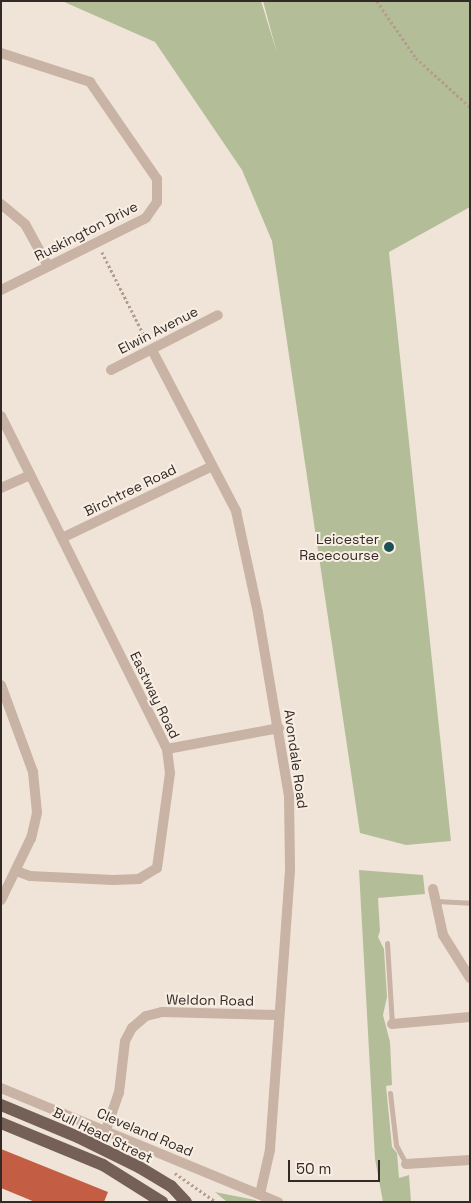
<!DOCTYPE html>
<style>
body{margin:0}
#map{position:relative;width:471px;height:1203px;overflow:hidden;background:#f0e4d8;font-family:"Space Grotesk",sans-serif}
div>[style]{position:absolute}
.green>*{inset:0;background:#b3be99}
.building>*{inset:0;background:#c35e44}
.path>*{height:2.5px;margin-top:-1.25px;transform-origin:0;background:repeating-linear-gradient(90deg,#b39d8f 0 2.5px,transparent 0 5px)}
.service>*{height:5px;margin:-2.5px;padding:0 2.5px;transform-origin:2.5px;border-radius:2.5px;background:#c8b3a5}
.minor>*{height:10px;margin:-5px;padding:0 5px;transform-origin:5px;border-radius:5px;background:#c8b3a5}
.primary>*{height:12px;margin:-6px;padding:0 6px;transform-origin:6px;border-radius:6px;background:#756057}
.dots>*{width:14px;height:14px;translate:-50% -50%;box-sizing:border-box;border:2px solid #f8eee4;border-radius:50%}
span{translate:-50% -50%;white-space:nowrap;text-align:center;line-height:1.15;-webkit-text-stroke:4px #f8eee4;paint-order:stroke}
.street-label{font-size:14px;color:#332a26}
.poi-label{font-size:14px;color:#332a26}
.right{translate:-100% -50%;text-align:right}
.frame{position:absolute;inset:0;border:2px solid #332a26;pointer-events:none}
.scale{position:absolute;left:288px;top:1160px;width:92px;height:22px;box-sizing:border-box;border:2px solid #332a26;border-top:0;padding-left:6px;font-size:15px;line-height:18px;white-space:nowrap;color:#332a26;-webkit-text-stroke:4px #f8eee4;paint-order:stroke}
</style>
<div id="map">
<div class="green">
<i style="clip-path:polygon(62px 1px,261px 1px,277px 53px,263px 1px,470px 1px,470px 207px,389px 252px,451px 841px,406px 845px,360px 833px,272px 241px,242px 170px,155px 42px)"></i>
<i style="clip-path:polygon(359px 870px,423px 875px,425px 894px,378px 898px,380px 931px,378px 937px,384px 949px,387px 997px,383px 1015px,390px 1042px,392px 1085px,386px 1086px,392px 1147px,397px 1153px,399px 1178px,409px 1175px,411px 1202px,383px 1202px,375px 1159px)"></i>
<i style="clip-path:polygon(215px 1192px,255px 1200px,259px 1202px,227px 1202px)"></i>
</div>
<div class="building">
<i style="clip-path:polygon(1px 1149px,108px 1192px,104px 1202px,35px 1202px,1px 1188px)"></i>
</div>
<div class="path">
<i style="left:377px;top:1px;width:69px;rotate:55.6deg"></i>
<i style="left:416px;top:58px;width:73px;rotate:42.2deg"></i>
<i style="left:102px;top:252px;width:100px;rotate:63.2deg"></i>
<i style="left:175px;top:1173px;width:50px;rotate:35.3deg"></i>
</div>
<div class="service">
<i style="left:436px;top:901px;width:34px;rotate:3deg"></i>
<i style="left:387px;top:943px;width:81px;rotate:86.5deg"></i>
<i style="left:390px;top:1093px;width:52px;rotate:83.4deg"></i>
<i style="left:396px;top:1145px;width:21px;rotate:62deg"></i>
</div>
<div class="minor">
<i style="left:1px;top:53px;width:94px;rotate:18deg"></i>
<i style="left:90px;top:82px;width:118px;rotate:55.4deg"></i>
<i style="left:157px;top:179px;width:23px;rotate:90deg"></i>
<i style="left:157px;top:202px;width:19px;rotate:125deg"></i>
<i style="left:146px;top:218px;width:162px;rotate:153.6deg"></i>
<i style="left:1px;top:204px;width:31px;rotate:40deg"></i>
<i style="left:25px;top:224px;width:48px;rotate:61.3deg"></i>
<i style="left:152px;top:350px;width:182px;rotate:62.4deg"></i>
<i style="left:236px;top:511px;width:104px;rotate:77.8deg"></i>
<i style="left:258px;top:613px;width:186px;rotate:80.4deg"></i>
<i style="left:289px;top:796px;width:74px;rotate:89.2deg"></i>
<i style="left:290px;top:870px;width:281px;rotate:94.1deg"></i>
<i style="left:270px;top:1150px;width:45px;rotate:102.8deg"></i>
<i style="left:111px;top:370px;width:120px;rotate:-27.2deg"></i>
<i style="left:1px;top:416px;width:372px;rotate:63.5deg"></i>
<i style="left:167px;top:749px;width:24px;rotate:83deg"></i>
<i style="left:170px;top:773px;width:96px;rotate:97.8deg"></i>
<i style="left:157px;top:868px;width:21px;rotate:149deg"></i>
<i style="left:139px;top:879px;width:26px;rotate:178deg"></i>
<i style="left:113px;top:880px;width:83px;rotate:-177.2deg"></i>
<i style="left:30px;top:876px;width:15px;rotate:-160deg"></i>
<i style="left:1px;top:488px;width:32px;rotate:-24deg"></i>
<i style="left:62px;top:538px;width:164px;rotate:-25.6deg"></i>
<i style="left:1px;top:685px;width:93px;rotate:69.8deg"></i>
<i style="left:33px;top:772px;width:41px;rotate:84.4deg"></i>
<i style="left:37px;top:813px;width:26px;rotate:103deg"></i>
<i style="left:31px;top:838px;width:69px;rotate:115.8deg"></i>
<i style="left:167px;top:749px;width:114px;rotate:-10.6deg"></i>
<i style="left:433px;top:889px;width:47px;rotate:77.7deg"></i>
<i style="left:443px;top:935px;width:51px;rotate:57.9deg"></i>
<i style="left:392px;top:1024px;width:78px;rotate:-5.1deg"></i>
<i style="left:1px;top:1088px;width:300px;rotate:22.4deg"></i>
<i style="left:106px;top:1130px;width:39px;rotate:-71deg"></i>
<i style="left:119px;top:1093px;width:52px;rotate:-83.4deg"></i>
<i style="left:125px;top:1041px;width:15px;rotate:-62deg"></i>
<i style="left:132px;top:1028px;width:18px;rotate:-41deg"></i>
<i style="left:146px;top:1016px;width:16px;rotate:-14deg"></i>
<i style="left:162px;top:1012px;width:117px;rotate:1.5deg"></i>
<i style="left:406px;top:1164px;width:64px;rotate:-3.6deg"></i>
</div>
<div class="primary">
<i style="left:1px;top:1105px;width:83px;rotate:22.6deg"></i>
<i style="left:78px;top:1137px;width:68px;rotate:26.2deg"></i>
<i style="left:139px;top:1167px;width:37px;rotate:31deg"></i>
<i style="left:171px;top:1186px;width:22px;rotate:47deg"></i>
<i style="left:1px;top:1123px;width:110px;rotate:22.4deg"></i>
<i style="left:103px;top:1165px;width:70px;rotate:32.1deg"></i>
</div>
<div class="dots">
<i style="left:389px;top:547px;background:#1d5254"></i>
</div>
<div class="street-label">
<span style="left:86px;top:231px;rotate:-27deg">Ruskington Drive</span>
<span style="left:158px;top:330px;rotate:-27deg">Elwin Avenue</span>
<span style="left:130px;top:490px;rotate:-26deg">Birchtree Road</span>
<span style="left:155px;top:695px;rotate:64deg">Eastway Road</span>
<span style="left:296px;top:759px;rotate:82deg">Avondale Road</span>
<span style="left:210px;top:1000px;rotate:1deg">Weldon Road</span>
<span style="left:145px;top:1132px;rotate:23deg">Cleveland Road</span>
<span style="left:103px;top:1135px;rotate:26deg">Bull Head Street</span>
</div>
<div class="poi-label">
<span class="right" style="left:379px;top:547px">Leicester<br>Racecourse</span>
</div>
<div class="frame"></div>
<div class="scale">50 m</div>
</div>
